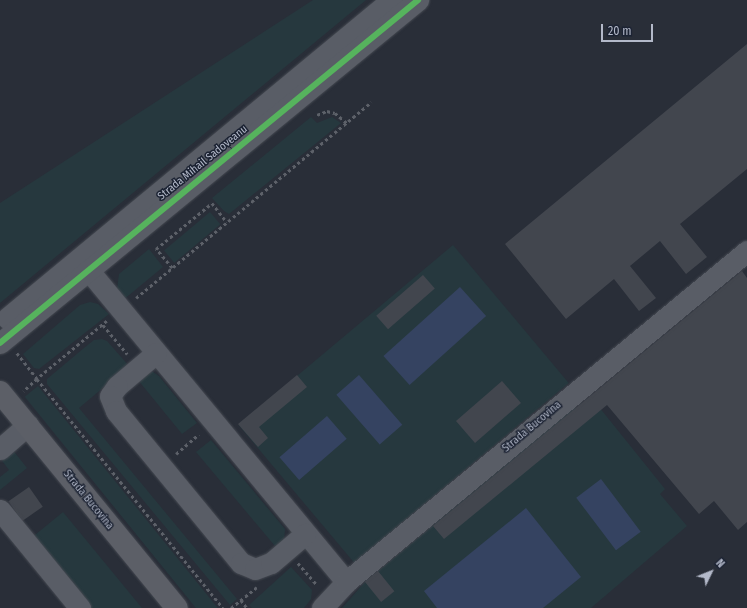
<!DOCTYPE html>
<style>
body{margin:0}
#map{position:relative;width:747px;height:608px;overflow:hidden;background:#292e38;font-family:"Fira Sans Condensed",sans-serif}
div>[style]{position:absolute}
.green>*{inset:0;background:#26383e;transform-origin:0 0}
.water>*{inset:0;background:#354361;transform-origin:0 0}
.building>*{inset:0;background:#42464e;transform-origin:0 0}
.path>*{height:2.5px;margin-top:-1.25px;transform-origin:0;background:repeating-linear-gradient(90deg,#5d6169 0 3px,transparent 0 6px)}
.roads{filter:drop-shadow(0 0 1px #454951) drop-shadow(0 0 1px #454951)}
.minor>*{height:21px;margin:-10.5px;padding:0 10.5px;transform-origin:10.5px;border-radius:10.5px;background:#595d66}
.major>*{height:22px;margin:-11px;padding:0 11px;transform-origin:11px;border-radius:11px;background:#5c5f67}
.cycleway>*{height:6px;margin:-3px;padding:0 3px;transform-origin:3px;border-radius:3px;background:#56b35d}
span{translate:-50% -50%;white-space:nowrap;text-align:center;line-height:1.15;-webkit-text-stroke:3px #1c2333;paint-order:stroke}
.street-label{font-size:11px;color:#b3b9c9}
.north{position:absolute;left:691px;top:552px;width:40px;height:40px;-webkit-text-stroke:3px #1c2333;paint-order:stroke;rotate:47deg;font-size:11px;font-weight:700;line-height:16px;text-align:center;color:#b3b9c9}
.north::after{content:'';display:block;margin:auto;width:14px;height:18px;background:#b3b9c9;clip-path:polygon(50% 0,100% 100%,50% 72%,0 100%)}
.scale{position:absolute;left:601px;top:24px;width:52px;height:18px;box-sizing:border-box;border:2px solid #b3b9c9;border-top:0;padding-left:5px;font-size:12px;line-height:14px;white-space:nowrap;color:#b3b9c9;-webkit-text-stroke:3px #1c2333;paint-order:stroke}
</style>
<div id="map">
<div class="green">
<i style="clip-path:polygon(313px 0,366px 0,0 303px,0 203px)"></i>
<i style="clip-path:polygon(311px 117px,317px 123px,332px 117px,341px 123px,229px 214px,224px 211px,212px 198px)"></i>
<i style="left:210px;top:212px;width:16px;height:60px;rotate:50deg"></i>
<i style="left:453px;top:245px;width:180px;height:280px;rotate:50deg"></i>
<i style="clip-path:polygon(149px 249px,163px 267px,122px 301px,117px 289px,119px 274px)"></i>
<i style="clip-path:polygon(90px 302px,98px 304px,109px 314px,39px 369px,34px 368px,23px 354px,80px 305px)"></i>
<i style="clip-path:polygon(102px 339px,107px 341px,129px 366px,79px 408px,237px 599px,230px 605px,47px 384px,47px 379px,84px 348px,94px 340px)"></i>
<i style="clip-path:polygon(144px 371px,153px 372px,159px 376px,197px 423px,182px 434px,138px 380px)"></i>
<i style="left:38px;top:386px;width:286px;height:17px;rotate:51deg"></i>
<i style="clip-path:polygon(595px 402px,665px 489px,660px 494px,687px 526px,591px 608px,342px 608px,365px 582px,575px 407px,580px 413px)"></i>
<i style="clip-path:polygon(211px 440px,285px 529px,284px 542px,275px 546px,196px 452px)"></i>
<i style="clip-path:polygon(12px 449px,27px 468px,0 490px,0 477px,9px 470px,0 458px)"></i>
<i style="clip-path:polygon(63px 512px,142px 608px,87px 608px,30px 539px)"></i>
<i style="clip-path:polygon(291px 567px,312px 590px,311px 599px,304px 608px,252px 608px,249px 605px)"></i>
</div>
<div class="water">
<i style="left:460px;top:287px;width:39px;height:103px;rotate:48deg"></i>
<i style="left:359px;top:375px;width:66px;height:30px;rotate:49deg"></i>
<i style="left:327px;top:416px;width:30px;height:63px;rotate:49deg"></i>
<i style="left:601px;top:479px;width:66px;height:31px;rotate:53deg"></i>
<i style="clip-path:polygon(526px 508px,581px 577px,543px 608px,437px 608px,424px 591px)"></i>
</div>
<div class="building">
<i style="clip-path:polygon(747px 44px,747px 169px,680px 224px,707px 257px,686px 274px,660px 241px,630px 266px,656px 298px,639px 311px,614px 279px,566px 319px,505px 244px)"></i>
<i style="clip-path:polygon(742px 271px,747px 278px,747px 522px,738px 530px,714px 501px,699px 514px,607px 405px,444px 539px,433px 526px)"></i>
<i style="left:423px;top:275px;width:18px;height:62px;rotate:49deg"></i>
<i style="clip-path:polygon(297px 375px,307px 387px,259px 427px,268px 438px,258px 447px,238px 424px)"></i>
<i style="left:502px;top:381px;width:29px;height:61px;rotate:49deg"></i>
<i style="left:29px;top:487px;width:24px;height:25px;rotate:55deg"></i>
<i style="left:378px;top:571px;width:26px;height:17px;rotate:51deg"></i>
</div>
<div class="path">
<i style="left:317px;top:115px;width:11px;rotate:-22deg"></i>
<i style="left:327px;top:111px;width:8px;rotate:14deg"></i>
<i style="left:335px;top:113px;width:16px;rotate:40deg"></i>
<i style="left:172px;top:268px;width:25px;rotate:-130deg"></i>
<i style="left:156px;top:249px;width:72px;rotate:-39.4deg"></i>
<i style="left:212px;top:203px;width:24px;rotate:52deg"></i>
<i style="left:136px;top:298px;width:306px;rotate:-39.8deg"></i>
<i style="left:107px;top:321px;width:91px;rotate:140.4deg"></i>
<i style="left:37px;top:379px;width:295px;rotate:50.9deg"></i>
<i style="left:103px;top:325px;width:38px;rotate:50deg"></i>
<i style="left:17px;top:353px;width:33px;rotate:52deg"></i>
<i style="left:37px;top:379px;width:18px;rotate:137deg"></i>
<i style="left:176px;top:454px;width:30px;rotate:-41deg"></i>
<i style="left:298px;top:563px;width:29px;rotate:49deg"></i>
<i style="left:241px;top:600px;width:10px;rotate:53deg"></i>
<i style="left:231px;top:608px;width:33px;rotate:-39deg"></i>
</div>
<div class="roads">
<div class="minor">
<i style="left:80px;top:260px;width:418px;rotate:50.4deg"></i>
<i style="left:7px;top:318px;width:499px;rotate:-39.6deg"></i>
<i style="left:0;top:343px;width:541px;rotate:-39.37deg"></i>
<i style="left:156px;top:353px;width:51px;rotate:139.8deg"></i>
<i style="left:117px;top:386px;width:12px;rotate:125deg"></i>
<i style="left:110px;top:396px;width:16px;rotate:68deg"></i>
<i style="left:116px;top:411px;width:197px;rotate:50.6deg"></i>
<i style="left:241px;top:563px;width:15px;rotate:23deg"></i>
<i style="left:255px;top:569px;width:17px;rotate:-21deg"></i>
<i style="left:271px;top:563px;width:45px;rotate:-40.5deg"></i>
<i style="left:0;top:449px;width:37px;rotate:-41deg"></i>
<i style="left:0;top:510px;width:127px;rotate:50.8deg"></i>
<i style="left:322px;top:608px;width:35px;rotate:-47deg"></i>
<i style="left:346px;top:582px;width:520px;rotate:-39.54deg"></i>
</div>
<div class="major">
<i style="left:0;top:392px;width:279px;rotate:50.7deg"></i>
</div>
</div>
<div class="cycleway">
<i style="left:0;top:343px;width:541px;rotate:-39.37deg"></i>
</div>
<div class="street-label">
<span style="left:203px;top:163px;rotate:-39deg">Strada Mihail Sadoveanu</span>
<span style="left:532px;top:427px;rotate:-40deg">Strada Bucovina</span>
<span style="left:88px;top:500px;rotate:51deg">Strada Bucovina</span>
</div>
<div class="north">N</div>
<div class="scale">20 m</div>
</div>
